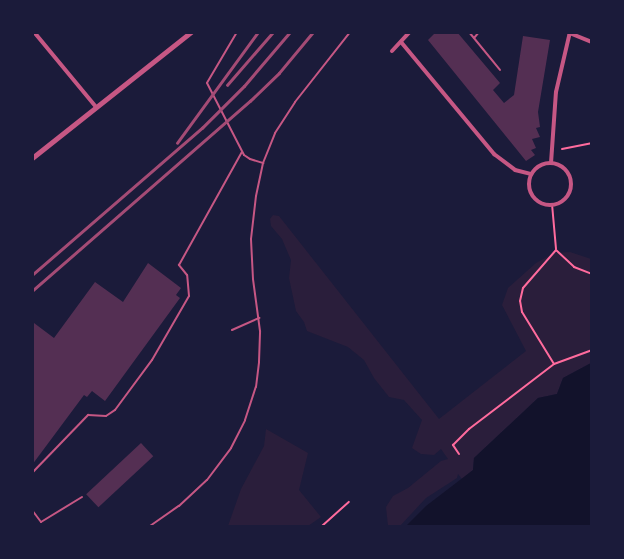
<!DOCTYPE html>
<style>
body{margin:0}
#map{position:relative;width:624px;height:559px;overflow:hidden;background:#1b1b3a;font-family:"Titillium Web",sans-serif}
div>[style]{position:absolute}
.green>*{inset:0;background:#2a1e3b}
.water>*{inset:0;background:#12122b}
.building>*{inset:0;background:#542f53;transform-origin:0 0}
.path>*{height:2px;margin:-1px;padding:0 1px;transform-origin:1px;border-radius:1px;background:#ff6b9d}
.service>*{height:2px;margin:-1px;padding:0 1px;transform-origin:1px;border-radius:1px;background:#c65784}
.minor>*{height:4px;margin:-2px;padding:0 2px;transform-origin:2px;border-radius:2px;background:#c65784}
.minor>.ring{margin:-2px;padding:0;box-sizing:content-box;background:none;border:4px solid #c65784;border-radius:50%}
.tertiary>*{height:5px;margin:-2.5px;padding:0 2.5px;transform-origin:2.5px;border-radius:2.5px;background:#c65784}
.rail>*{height:2.5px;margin:-1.25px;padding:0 1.25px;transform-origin:1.25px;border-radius:1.25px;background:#a44b75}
span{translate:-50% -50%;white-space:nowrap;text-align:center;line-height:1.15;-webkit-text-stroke:5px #1b1b3a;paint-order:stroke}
.frame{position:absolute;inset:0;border:34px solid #1b1b3a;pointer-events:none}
</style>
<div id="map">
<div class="green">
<i style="clip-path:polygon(273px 215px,279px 216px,439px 419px,526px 351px,502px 305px,508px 288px,536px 263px,554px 253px,570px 252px,591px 259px,591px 363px,563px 378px,557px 394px,538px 398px,474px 458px,473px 470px,462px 479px,458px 474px,457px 478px,426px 498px,400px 526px,388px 526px,386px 507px,393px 496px,408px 488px,441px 461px,448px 459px,441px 449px,434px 455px,421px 454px,412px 448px,422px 420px,404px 400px,389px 397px,374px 378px,364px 360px,348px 347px,307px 331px,304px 322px,296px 311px,289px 278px,291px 260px,282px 239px,271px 226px,270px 219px)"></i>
<i style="clip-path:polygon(266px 429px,308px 453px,299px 490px,321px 517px,308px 526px,228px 526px,241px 489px,264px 446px)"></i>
</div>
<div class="water">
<i style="clip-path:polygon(591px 363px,591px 526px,406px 526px,426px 506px,473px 470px,474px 458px,538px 398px,557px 394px,563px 378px)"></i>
</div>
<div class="building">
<i style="clip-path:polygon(436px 32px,457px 32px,500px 83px,493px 90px,504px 103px,514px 95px,523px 36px,550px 40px,538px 112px,540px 127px,536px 128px,540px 137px,532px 139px,536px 148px,531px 150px,535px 155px,526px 161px,428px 40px)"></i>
<i style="clip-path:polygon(148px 263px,181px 288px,176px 295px,180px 298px,105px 401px,92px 391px,87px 397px,84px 395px,32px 465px,32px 326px,34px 323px,54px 338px,95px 282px,123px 302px)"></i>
<i style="left:141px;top:443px;width:18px;height:75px;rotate:47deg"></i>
</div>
<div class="path">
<i style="left:562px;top:149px;width:31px;rotate:-11deg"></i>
<i style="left:552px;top:204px;width:45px;rotate:84.9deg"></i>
<i style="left:554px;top:364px;width:61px;rotate:-121.6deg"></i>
<i style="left:522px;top:312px;width:11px;rotate:-100deg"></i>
<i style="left:520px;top:301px;width:13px;rotate:-77deg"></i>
<i style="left:523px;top:288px;width:50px;rotate:-49deg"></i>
<i style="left:556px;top:250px;width:25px;rotate:43deg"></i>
<i style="left:574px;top:267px;width:19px;rotate:21deg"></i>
<i style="left:459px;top:454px;width:11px;rotate:-124deg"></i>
<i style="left:453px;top:445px;width:23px;rotate:-45deg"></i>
<i style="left:469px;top:429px;width:107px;rotate:-37.4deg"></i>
<i style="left:554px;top:364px;width:40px;rotate:-20.2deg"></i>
<i style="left:322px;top:526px;width:36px;rotate:-42deg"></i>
</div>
<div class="service">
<i style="left:237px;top:32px;width:59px;rotate:120.5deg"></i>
<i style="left:207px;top:83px;width:81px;rotate:62.8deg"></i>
<i style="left:244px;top:155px;width:7px;rotate:34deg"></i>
<i style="left:250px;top:159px;width:14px;rotate:17deg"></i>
<i style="left:469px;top:32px;width:49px;rotate:50.8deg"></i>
<i style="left:474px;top:38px;width:8px;rotate:-50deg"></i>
<i style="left:232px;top:330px;width:30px;rotate:-24deg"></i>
<i style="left:32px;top:473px;width:81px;rotate:-46deg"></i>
<i style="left:88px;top:415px;width:18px;rotate:3deg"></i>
<i style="left:106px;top:416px;width:11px;rotate:-34deg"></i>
<i style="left:115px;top:410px;width:62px;rotate:-53.5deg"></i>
<i style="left:152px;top:360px;width:74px;rotate:-60deg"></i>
<i style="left:189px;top:296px;width:21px;rotate:-95deg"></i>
<i style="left:187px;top:275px;width:13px;rotate:-129deg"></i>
<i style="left:179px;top:265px;width:129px;rotate:-60.9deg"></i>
<i style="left:32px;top:510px;width:15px;rotate:53deg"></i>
<i style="left:41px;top:522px;width:48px;rotate:-31.4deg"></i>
<i style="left:150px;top:526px;width:35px;rotate:-35deg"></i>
<i style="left:179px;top:506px;width:38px;rotate:-43deg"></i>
<i style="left:207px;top:480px;width:40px;rotate:-53deg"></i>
<i style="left:231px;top:448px;width:31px;rotate:-63deg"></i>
<i style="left:245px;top:420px;width:35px;rotate:-72deg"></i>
<i style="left:256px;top:387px;width:25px;rotate:-83deg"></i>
<i style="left:259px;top:362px;width:31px;rotate:-88deg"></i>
<i style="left:260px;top:331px;width:52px;rotate:-97.7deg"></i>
<i style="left:253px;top:279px;width:40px;rotate:-92.9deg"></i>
<i style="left:251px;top:239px;width:43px;rotate:-83.4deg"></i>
<i style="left:256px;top:196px;width:34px;rotate:-78deg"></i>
<i style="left:263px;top:163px;width:32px;rotate:-68deg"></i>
<i style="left:275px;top:133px;width:37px;rotate:-57deg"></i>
<i style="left:295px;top:102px;width:89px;rotate:-51.8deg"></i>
</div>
<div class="minor">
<i style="left:34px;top:32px;width:97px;rotate:50.4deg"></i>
<i style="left:567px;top:32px;width:27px;rotate:22deg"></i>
<i style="left:401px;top:42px;width:146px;rotate:50.3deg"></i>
<i style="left:494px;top:154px;width:26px;rotate:37deg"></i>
<i style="left:515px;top:170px;width:16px;rotate:14deg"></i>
<i style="left:392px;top:51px;width:26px;rotate:-47deg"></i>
<i style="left:551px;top:163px;width:71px;rotate:-86deg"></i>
<i style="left:556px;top:92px;width:62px;rotate:-76.9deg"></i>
<i class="ring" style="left:529px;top:163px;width:38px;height:38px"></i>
</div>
<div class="tertiary">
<i style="left:32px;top:158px;width:203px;rotate:-38.4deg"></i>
</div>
<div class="rail">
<i style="left:227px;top:85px;width:70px;rotate:-49deg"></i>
<i style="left:177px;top:143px;width:137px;rotate:-53.9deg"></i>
<i style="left:32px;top:275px;width:225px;rotate:-40.9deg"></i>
<i style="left:202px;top:128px;width:59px;rotate:-45deg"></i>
<i style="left:244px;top:86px;width:71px;rotate:-49.6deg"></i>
<i style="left:32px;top:291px;width:289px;rotate:-41.1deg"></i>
<i style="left:250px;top:101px;width:40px;rotate:-44deg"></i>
<i style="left:279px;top:73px;width:53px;rotate:-50.3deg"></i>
</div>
<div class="frame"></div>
</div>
